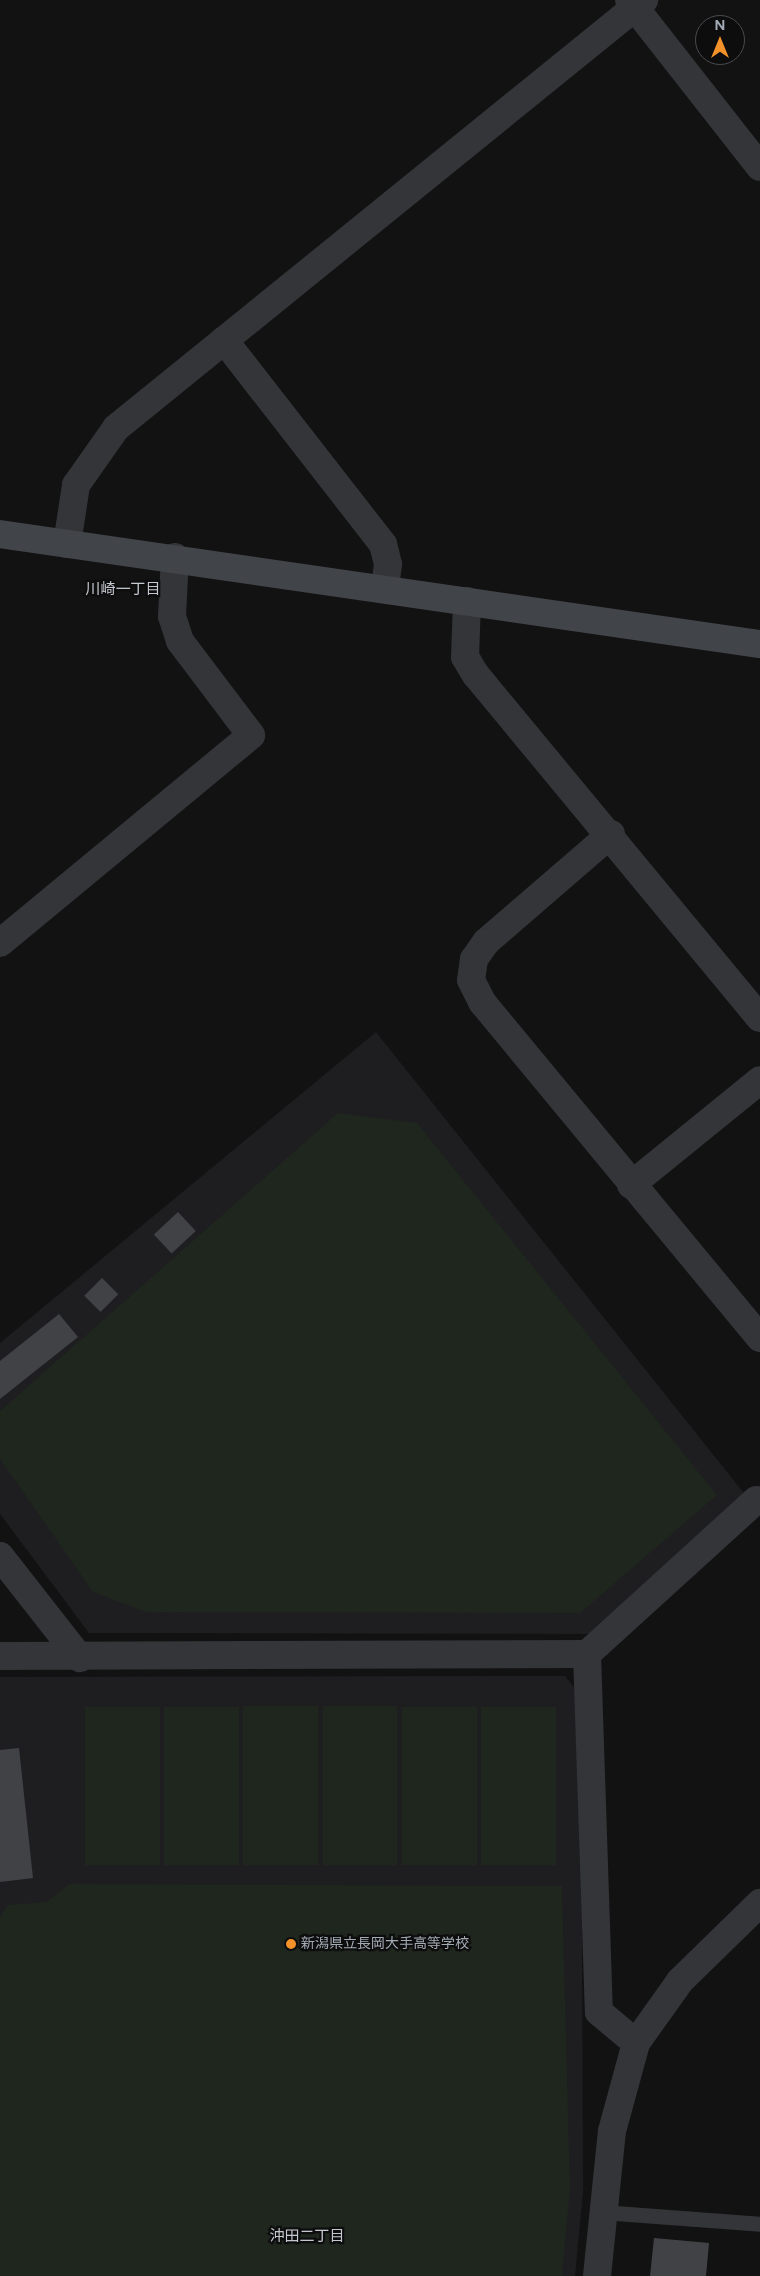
<!DOCTYPE html>
<meta charset="utf-8">
<style>
body{margin:0}
#map{position:relative;width:760px;height:2276px;overflow:hidden;background:#121213;font-family:Figtree,"Noto Sans JP",sans-serif}
div>[style]{position:absolute}
.built>*{inset:0;background:#1e1e20}
.green>*{inset:0;background:#1e261e;transform-origin:0 0}
.building>*{inset:0;background:#414246;transform-origin:0 0}
.lane>*{height:15px;margin:-7.5px;padding:0 7.5px;transform-origin:7.5px;border-radius:7.5px;background:#333538}
.street>*{height:28px;margin:-14px;padding:0 14px;transform-origin:14px;border-radius:14px;background:#333538}
.secondary>*{height:28px;margin:-14px;padding:0 14px;transform-origin:14px;border-radius:14px;background:#414448}
.dots>*{width:14px;height:14px;translate:-50% -50%;box-sizing:border-box;border:2px solid #0d0d0e;border-radius:50%}
span{translate:-50% -50%;white-space:nowrap;text-align:center;line-height:1.15;-webkit-text-stroke:4.5px #0d0d0e;paint-order:stroke}
.poi-label{font-size:14px;color:#a3abb4}
.left{translate:0 -50%;text-align:left}
.neighbourhood-label{font-size:15px;color:#c4c9d0}
.north{position:absolute;left:695px;top:15px;width:50px;height:50px;box-sizing:border-box;background:#0d0d0e;border:1px solid #494c50;border-radius:50%;rotate:0deg;font-size:14px;font-weight:700;line-height:20px;text-align:center;color:#a3abb4}
.north::after{content:'';display:block;margin:auto;width:18px;height:22px;background:#f3912a;clip-path:polygon(50% 0,100% 100%,50% 72%,0 100%)}
</style>
<div id="map">
<div class="built">
<i style="clip-path:polygon(376px 1032px,747px 1497px,589px 1634px,89px 1633px,0 1514px,0 1343px)"></i>
<i style="clip-path:polygon(565px 1676px,581px 1696px,583px 2192px,575px 2276px,0 2276px,0 1677px)"></i>
</div>
<div class="green">
<i style="clip-path:polygon(338px 1113px,417px 1123px,717px 1495px,580px 1613px,146px 1612px,93px 1592px,0 1459px,0 1411px)"></i>
<i style="left:243px;top:1706px;width:75px;height:159px"></i>
<i style="left:323px;top:1706px;width:74px;height:159px"></i>
<i style="left:85px;top:1707px;width:75px;height:158px"></i>
<i style="left:164px;top:1707px;width:75px;height:158px"></i>
<i style="left:402px;top:1707px;width:75px;height:158px"></i>
<i style="left:481px;top:1707px;width:75px;height:158px"></i>
<i style="clip-path:polygon(69px 1884px,562px 1886px,570px 2188px,562px 2276px,0 2276px,0 1917px,8px 1905px,47px 1902px)"></i>
</div>
<div class="building">
<i style="left:178px;top:1212px;width:26px;height:33px;rotate:47deg"></i>
<i style="left:102px;top:1278px;width:23px;height:25px;rotate:45deg"></i>
<i style="clip-path:polygon(59px 1314px,78px 1337px,0 1399px,0 1361px)"></i>
<i style="clip-path:polygon(19px 1748px,33px 1878px,0 1882px,0 1750px)"></i>
<i style="clip-path:polygon(654px 2238px,709px 2243px,706px 2276px,650px 2276px)"></i>
</div>
<div class="lane">
<i style="left:602px;top:2212px;width:158px;rotate:4.3deg"></i>
</div>
<div class="street">
<i style="left:629px;top:0;width:212px;rotate:51.9deg"></i>
<i style="left:224px;top:340px;width:259px;rotate:52.1deg"></i>
<i style="left:383px;top:544px;width:21px;rotate:76deg"></i>
<i style="left:388px;top:564px;width:23px;rotate:97deg"></i>
<i style="left:67px;top:544px;width:60px;rotate:-81.3deg"></i>
<i style="left:76px;top:485px;width:70px;rotate:-54.9deg"></i>
<i style="left:116px;top:428px;width:680px;rotate:-39.03deg"></i>
<i style="left:467px;top:601px;width:56px;rotate:92deg"></i>
<i style="left:465px;top:657px;width:21px;rotate:59deg"></i>
<i style="left:476px;top:675px;width:445px;rotate:50.4deg"></i>
<i style="left:611px;top:834px;width:165px;rotate:139.2deg"></i>
<i style="left:486px;top:942px;width:21px;rotate:125deg"></i>
<i style="left:474px;top:959px;width:21px;rotate:98deg"></i>
<i style="left:471px;top:980px;width:25px;rotate:63deg"></i>
<i style="left:482px;top:1002px;width:436px;rotate:50.4deg"></i>
<i style="left:0;top:943px;width:326px;rotate:-39.6deg"></i>
<i style="left:251px;top:735px;width:118px;rotate:-127.1deg"></i>
<i style="left:180px;top:641px;width:26px;rotate:-108deg"></i>
<i style="left:172px;top:616px;width:59px;rotate:-87.1deg"></i>
<i style="left:631px;top:1185px;width:166px;rotate:-39.1deg"></i>
<i style="left:0;top:1556px;width:130px;rotate:51.9deg"></i>
<i style="left:587px;top:1654px;width:358px;rotate:88.1deg"></i>
<i style="left:599px;top:2012px;width:48px;rotate:40deg"></i>
<i style="left:0;top:1656px;width:587px;rotate:-0.2deg"></i>
<i style="left:587px;top:1654px;width:229px;rotate:-42.3deg"></i>
<i style="left:597px;top:2276px;width:146px;rotate:-84.1deg"></i>
<i style="left:612px;top:2131px;width:91px;rotate:-74.7deg"></i>
<i style="left:636px;top:2043px;width:76px;rotate:-54.6deg"></i>
<i style="left:680px;top:1981px;width:112px;rotate:-44.3deg"></i>
</div>
<div class="secondary">
<i style="left:0;top:534px;width:768px;rotate:8.24deg"></i>
</div>
<div class="dots">
<i style="left:291px;top:1944px;background:#f3912a"></i>
</div>
<div class="poi-label">
<span class="left" style="left:301px;top:1944px">新潟県立長岡大手高等学校</span>
</div>
<div class="neighbourhood-label">
<span style="left:123px;top:590px">川崎一丁目</span>
<span style="left:307px;top:2237px">沖田二丁目</span>
</div>
<div class="north">N</div>
</div>
